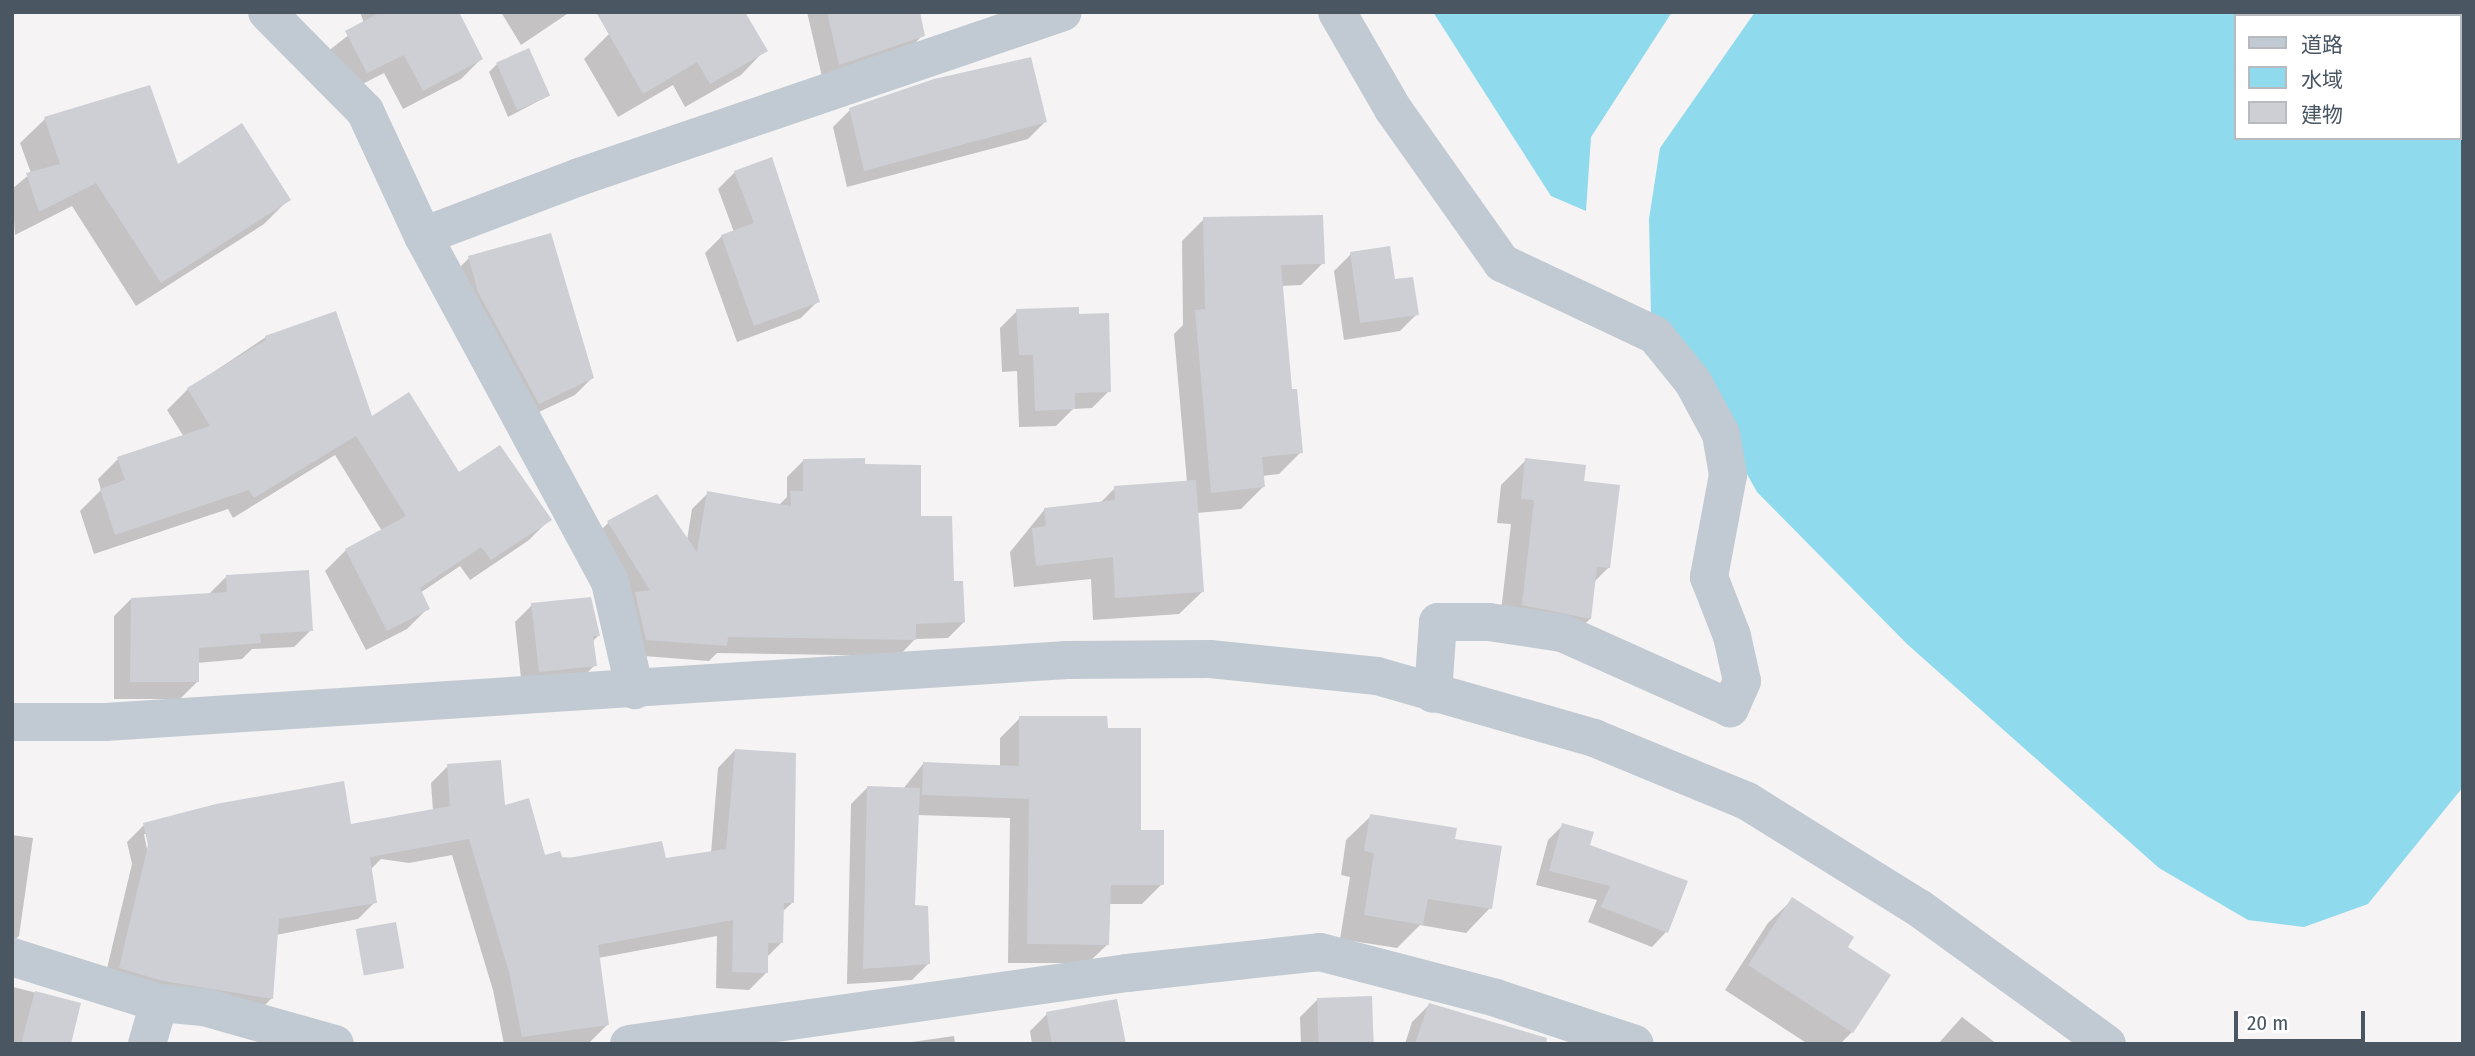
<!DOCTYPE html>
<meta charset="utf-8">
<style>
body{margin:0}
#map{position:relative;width:2475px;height:1056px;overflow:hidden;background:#f5f3f3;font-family:"Fira Sans Condensed","Noto Sans JP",sans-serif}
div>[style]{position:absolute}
.green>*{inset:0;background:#c3f1d5}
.water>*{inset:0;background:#90daee}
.shadow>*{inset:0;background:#0003}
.building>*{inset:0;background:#cdcfd5;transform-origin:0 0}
.minor>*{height:38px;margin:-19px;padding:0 19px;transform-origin:19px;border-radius:19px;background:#c1cad2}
.tertiary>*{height:38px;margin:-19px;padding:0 19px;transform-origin:19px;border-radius:19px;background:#c1cad2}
span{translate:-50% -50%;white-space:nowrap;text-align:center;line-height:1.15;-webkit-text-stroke:5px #fff;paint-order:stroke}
.frame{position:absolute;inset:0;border:14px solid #4a5661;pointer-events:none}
.legend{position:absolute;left:2234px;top:14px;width:228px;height:126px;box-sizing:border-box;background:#fff;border:2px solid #b7bbc0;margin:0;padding:9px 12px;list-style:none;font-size:21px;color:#4a5661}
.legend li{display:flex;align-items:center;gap:14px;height:35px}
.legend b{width:35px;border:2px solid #b7bbc0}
.scale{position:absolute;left:2234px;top:1011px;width:131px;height:32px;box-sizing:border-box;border:4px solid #4a5661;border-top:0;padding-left:9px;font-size:21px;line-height:24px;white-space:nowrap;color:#4a5661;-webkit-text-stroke:5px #fff;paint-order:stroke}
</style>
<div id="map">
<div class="green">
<i style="clip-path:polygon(2424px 12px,2463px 12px,2463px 51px,2459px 16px)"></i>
</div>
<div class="water">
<i style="clip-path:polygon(1433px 12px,1672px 12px,1591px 137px,1586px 211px,1551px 196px)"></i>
<i style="clip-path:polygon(1755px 12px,2360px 12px,2362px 16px,2235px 16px,2235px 138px,2459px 138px,2459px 134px,2463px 138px,2463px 787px,2368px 904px,2304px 927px,2248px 920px,2159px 868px,1907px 644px,1757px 492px,1706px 400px,1651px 315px,1649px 219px,1660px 148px)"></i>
</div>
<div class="shadow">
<i style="clip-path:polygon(360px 12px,457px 12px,481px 59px,461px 79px,403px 109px,384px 73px,347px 92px,327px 52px,364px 23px)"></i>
<i style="clip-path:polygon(501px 12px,570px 12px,521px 45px)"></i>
<i style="clip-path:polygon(647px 12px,765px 50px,741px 75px,685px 107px,673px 85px,618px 117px,584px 59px,609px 34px)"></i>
<i style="clip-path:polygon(807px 12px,918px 12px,923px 35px,906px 52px,823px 81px)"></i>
<i style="clip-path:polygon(497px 64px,548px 96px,508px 117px,489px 72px)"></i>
<i style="clip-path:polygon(850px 110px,1045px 122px,1028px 139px,847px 187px,833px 127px)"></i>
<i style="clip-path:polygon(45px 119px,177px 167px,288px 200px,264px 224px,136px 306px,72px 206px,15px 235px,12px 189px,31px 173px,20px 143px)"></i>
<i style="clip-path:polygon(735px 172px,818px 301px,801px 318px,737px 342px,705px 253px,722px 236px,734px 232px,718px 189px)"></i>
<i style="clip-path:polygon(1204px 219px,1323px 263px,1301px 285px,1281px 286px,1290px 391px,1301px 452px,1279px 474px,1262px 476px,1263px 487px,1241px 509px,1197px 513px,1202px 592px,1179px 614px,1093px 620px,1091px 579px,1014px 587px,1010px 552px,1045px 509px,1099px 504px,1115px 488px,1187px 482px,1174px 334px,1183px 325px,1182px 241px)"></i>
<i style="clip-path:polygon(1351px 254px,1394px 281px,1417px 314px,1400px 331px,1344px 340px,1334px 271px)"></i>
<i style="clip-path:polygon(469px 258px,592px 378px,575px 395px,522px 420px,452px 275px)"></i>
<i style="clip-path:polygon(1017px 311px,1077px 316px,1109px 391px,1092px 408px,1073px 409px,1056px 426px,1019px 427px,1017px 371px,1002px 372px,1000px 328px)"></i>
<i style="clip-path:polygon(266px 337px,371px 418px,459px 475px,549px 520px,529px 540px,470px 580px,460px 566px,420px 593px,428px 608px,407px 629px,366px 650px,325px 571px,346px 550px,382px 531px,335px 455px,233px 518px,228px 509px,94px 554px,80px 511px,101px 490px,98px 479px,118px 459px,184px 437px,167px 410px,188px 389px)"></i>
<i style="clip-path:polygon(1526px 460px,1582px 483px,1609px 567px,1594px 582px,1590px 619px,1565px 643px,1499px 629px,1511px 524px,1497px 523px,1501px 485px)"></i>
<i style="clip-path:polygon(803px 461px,863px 466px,919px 518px,953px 583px,964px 622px,948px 638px,915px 639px,899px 656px,717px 653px,709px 661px,630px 655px,592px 539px,608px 523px,657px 496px,687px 540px,692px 509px,708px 493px,779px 505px,787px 497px,787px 477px)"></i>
<i style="clip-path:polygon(226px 577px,311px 630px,294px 647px,252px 649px,242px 659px,197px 663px,197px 682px,180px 699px,114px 699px,114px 616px,131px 599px,209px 594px)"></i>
<i style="clip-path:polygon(532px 605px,598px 636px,592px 642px,595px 665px,578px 682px,522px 688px,515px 622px)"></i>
<i style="clip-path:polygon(1020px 718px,1106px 730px,1139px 832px,1162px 884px,1142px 904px,1109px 904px,1108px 944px,1088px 963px,1008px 963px,1010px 818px,917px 815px,913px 907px,928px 964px,912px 980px,847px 984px,851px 804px,867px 788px,903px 789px,923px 764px,1000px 767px,1000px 738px)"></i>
<i style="clip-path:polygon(evenodd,735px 750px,792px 903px,782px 912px,782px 942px,766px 958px,766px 973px,749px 990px,716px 988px,717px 936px,598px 958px,607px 1025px,590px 1042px,504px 1044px,493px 990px,452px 855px,409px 863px,381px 859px,370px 870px,375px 902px,358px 919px,276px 935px,272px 998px,255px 1015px,103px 985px,132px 864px,127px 842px,144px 825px,349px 826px,433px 811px,431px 783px,448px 766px,503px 807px,544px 857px,664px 860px,711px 853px,718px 768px,735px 750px,144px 834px,147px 834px,151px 854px,148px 854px,144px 834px)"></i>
<i style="clip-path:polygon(1371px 816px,1453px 840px,1490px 908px,1466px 933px,1420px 925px,1397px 948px,1340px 939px,1350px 877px,1341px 875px,1346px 840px)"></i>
<i style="clip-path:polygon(1563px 825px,1666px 932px,1652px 947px,1588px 922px,1597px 900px,1536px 885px,1548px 840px)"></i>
<i style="clip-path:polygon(12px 835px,33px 838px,19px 936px,12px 942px)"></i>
<i style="clip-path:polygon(1793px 899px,1845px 948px,1852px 1032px,1840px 1044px,1808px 1044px,1725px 990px,1768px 923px)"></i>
<i style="clip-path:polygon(12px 981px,13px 987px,49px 996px,69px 1044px,12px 1044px)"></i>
<i style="clip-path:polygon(1317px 1000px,1372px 1044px,1301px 1044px,1300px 1017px)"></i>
<i style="clip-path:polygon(1429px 1005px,1497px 1044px,1405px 1044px,1412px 1022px)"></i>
<i style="clip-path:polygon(1047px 1014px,1124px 1044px,1032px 1044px,1030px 1031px)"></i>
<i style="clip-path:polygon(1962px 1017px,1997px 1044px,1938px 1044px)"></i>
<i style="clip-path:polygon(954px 1036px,955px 1044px,898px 1044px)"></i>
</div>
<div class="building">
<i style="clip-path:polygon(381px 12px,459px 12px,483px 59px,423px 91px,404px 55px,367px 73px,345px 31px)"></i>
<i style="clip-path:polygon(596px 12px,745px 12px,768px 51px,710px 84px,697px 62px,643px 94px)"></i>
<i style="clip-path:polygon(827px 12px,920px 12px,925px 36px,839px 65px)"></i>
<i style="left:529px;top:48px;width:52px;height:36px;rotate:66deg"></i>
<i style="clip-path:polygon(1031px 57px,1047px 122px,864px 171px,849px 108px,934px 79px)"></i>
<i style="clip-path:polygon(150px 85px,178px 164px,242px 123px,291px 200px,161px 283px,96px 183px,39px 212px,26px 173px,60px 164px,44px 117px)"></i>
<i style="clip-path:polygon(772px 157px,820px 302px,754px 326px,721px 235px,754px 223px,734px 171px)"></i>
<i style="clip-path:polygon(1323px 215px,1325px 264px,1281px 265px,1292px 389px,1297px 389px,1303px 453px,1262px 457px,1265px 487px,1211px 493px,1195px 310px,1205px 309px,1203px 217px)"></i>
<i style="clip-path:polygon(551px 233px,594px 378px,539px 404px,478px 292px,468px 256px)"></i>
<i style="clip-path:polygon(1390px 246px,1395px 279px,1413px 277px,1419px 315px,1360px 323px,1350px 252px)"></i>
<i style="clip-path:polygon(1079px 307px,1079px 314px,1109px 313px,1111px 392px,1075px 393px,1075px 409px,1035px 411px,1033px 355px,1019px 355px,1016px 309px)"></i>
<i style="clip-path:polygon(336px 311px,372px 416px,409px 392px,459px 472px,500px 445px,552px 520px,491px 560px,481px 547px,420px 588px,430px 609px,387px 631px,345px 549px,406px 516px,356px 436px,254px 498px,249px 490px,115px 535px,100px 489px,125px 480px,117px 457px,210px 426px,187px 388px,266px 340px,265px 336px)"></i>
<i style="clip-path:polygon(865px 458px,865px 464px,921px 465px,921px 516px,952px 516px,954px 581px,963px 581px,965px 622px,916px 624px,916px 640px,728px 637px,727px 646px,646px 640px,635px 592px,650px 590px,607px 521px,657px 494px,697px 552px,707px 491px,791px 506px,790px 491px,803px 491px,803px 459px)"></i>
<i style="clip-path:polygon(1525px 458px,1586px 465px,1584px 481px,1620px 485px,1610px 568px,1597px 567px,1591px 619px,1522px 605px,1534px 500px,1521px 499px)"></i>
<i style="clip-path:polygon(1196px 480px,1204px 592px,1115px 598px,1113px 557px,1036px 566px,1032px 528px,1046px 526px,1044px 508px,1115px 500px,1114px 486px)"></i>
<i style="clip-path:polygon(309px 570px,313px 631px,260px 634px,261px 643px,199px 648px,199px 682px,130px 682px,131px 598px,227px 592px,226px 575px)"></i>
<i style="clip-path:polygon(591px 597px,600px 636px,593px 636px,597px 666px,539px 672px,531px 603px)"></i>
<i style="clip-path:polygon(1019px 716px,1107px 716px,1108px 728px,1141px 728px,1141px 830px,1164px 830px,1164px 885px,1111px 885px,1109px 945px,1027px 944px,1029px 799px,922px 795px,923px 762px,1019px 766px)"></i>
<i style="clip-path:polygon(735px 749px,796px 753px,794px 903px,784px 903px,783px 943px,768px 943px,768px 973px,732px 972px,733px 920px,598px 945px,609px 1025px,522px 1037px,509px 972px,469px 839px,370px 857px,377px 903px,279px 919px,273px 999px,163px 981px,119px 968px,148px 845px,143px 823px,216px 804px,344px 781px,351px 824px,450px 806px,447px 764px,501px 760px,505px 805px,529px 798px,545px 855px,560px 851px,563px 859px,662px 841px,666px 858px,726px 849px)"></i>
<i style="clip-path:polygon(867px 786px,920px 788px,915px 905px,928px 906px,930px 964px,863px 969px)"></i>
<i style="clip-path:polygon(1370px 814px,1457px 828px,1455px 839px,1502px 846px,1492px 909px,1428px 899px,1423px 925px,1364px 915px,1374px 853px,1364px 851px)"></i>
<i style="clip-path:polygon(1562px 823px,1594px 832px,1590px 845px,1688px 881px,1668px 933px,1601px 907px,1610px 886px,1549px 871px)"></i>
<i style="clip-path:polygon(1792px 897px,1854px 937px,1848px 947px,1891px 975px,1853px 1033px,1748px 965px)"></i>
<i style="left:396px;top:922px;width:47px;height:41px;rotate:80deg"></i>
<i style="clip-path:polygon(35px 991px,81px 1003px,71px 1044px,21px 1044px)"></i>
<i style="left:1372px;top:996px;width:48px;height:55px;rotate:88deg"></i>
<i style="clip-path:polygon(1117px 999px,1126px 1044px,1052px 1044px,1046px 1012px)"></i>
<i style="clip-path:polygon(1429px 1003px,1547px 1038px,1546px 1044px,1415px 1044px)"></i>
</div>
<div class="minor">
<i style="left:1337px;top:12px;width:112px;rotate:60deg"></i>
<i style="left:1393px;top:109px;width:189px;rotate:54.7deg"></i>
<i style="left:1502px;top:263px;width:169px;rotate:25.2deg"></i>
<i style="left:1655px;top:335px;width:60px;rotate:51deg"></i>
<i style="left:1693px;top:382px;width:59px;rotate:61.7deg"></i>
<i style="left:1721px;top:434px;width:42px;rotate:80.3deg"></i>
<i style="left:1728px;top:475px;width:104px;rotate:100.6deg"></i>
<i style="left:1709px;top:577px;width:63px;rotate:68.7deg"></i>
<i style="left:1732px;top:636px;width:46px;rotate:77.5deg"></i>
<i style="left:1742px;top:681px;width:30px;rotate:114deg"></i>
<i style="left:1730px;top:708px;width:184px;rotate:-155.9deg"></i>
<i style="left:1562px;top:633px;width:74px;rotate:-171.4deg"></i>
<i style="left:1489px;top:622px;width:51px;rotate:180deg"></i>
<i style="left:1438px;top:622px;width:72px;rotate:94deg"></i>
<i style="left:423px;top:236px;width:167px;rotate:-20.7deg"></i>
<i style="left:579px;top:177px;width:511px;rotate:-18.82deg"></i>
<i style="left:12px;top:957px;width:154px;rotate:17.4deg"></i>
<i style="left:159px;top:1003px;width:43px;rotate:106.3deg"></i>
<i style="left:159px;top:1003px;width:45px;rotate:5.1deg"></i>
<i style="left:204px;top:1007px;width:136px;rotate:15.8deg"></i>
<i style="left:629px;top:1044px;width:503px;rotate:-8.11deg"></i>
<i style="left:1127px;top:973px;width:194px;rotate:-6.2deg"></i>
<i style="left:1320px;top:952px;width:182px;rotate:14.6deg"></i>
<i style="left:1496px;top:998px;width:146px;rotate:18.3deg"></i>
</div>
<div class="tertiary">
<i style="left:267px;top:12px;width:139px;rotate:45.3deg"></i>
<i style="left:365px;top:111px;width:138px;rotate:65.1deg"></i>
<i style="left:423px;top:236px;width:393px;rotate:61.6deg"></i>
<i style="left:610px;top:582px;width:111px;rotate:77deg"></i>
<i style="left:12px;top:722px;width:94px"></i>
<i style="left:106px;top:722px;width:963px;rotate:-3.69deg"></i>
<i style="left:1067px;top:660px;width:143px;rotate:-0.4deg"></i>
<i style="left:1210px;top:659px;width:168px;rotate:5.8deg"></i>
<i style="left:1377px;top:676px;width:226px;rotate:15.9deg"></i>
<i style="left:1594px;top:738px;width:165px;rotate:22.4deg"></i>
<i style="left:1747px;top:801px;width:203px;rotate:31.9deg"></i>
<i style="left:1919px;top:908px;width:232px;rotate:35.9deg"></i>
</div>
<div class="frame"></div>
<ul class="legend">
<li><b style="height:9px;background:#c1cad2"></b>道路</li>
<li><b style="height:19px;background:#90daee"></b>水域</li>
<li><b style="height:19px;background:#cdcfd5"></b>建物</li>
</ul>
<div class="scale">20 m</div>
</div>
